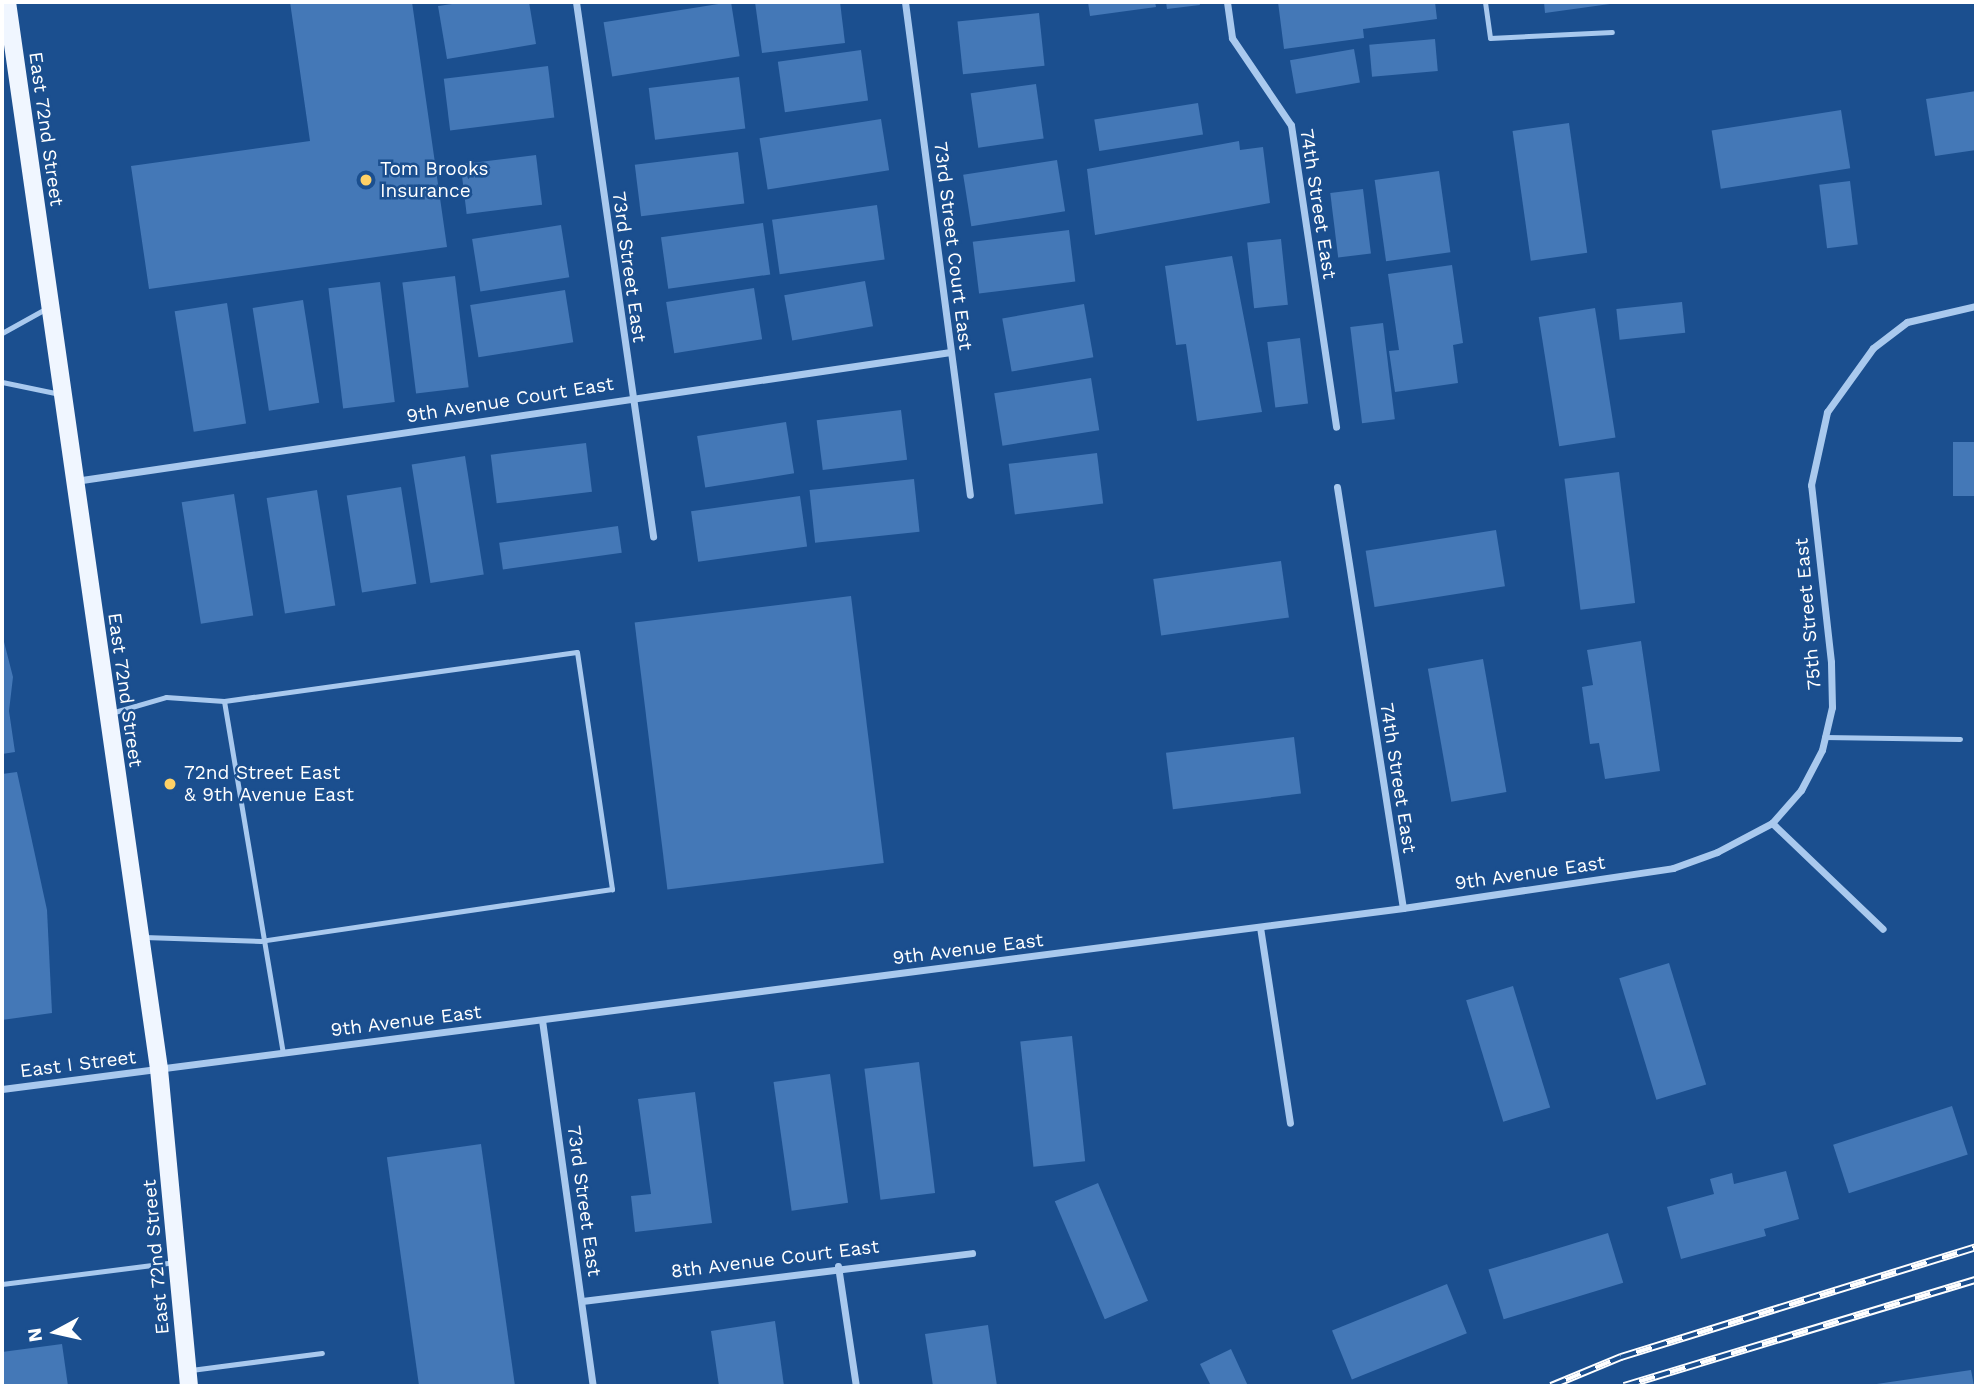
<!DOCTYPE html>
<style>
body{margin:0}
#map{position:relative;width:1978px;height:1388px;overflow:hidden;background:#1b4f8f;font-family:"Work Sans",sans-serif}
div>[style]{position:absolute}
.building>*{inset:0;background:#4478b7;transform-origin:0 0}
.lane>*{height:5px;margin:-2.5px;padding:0 2.5px;transform-origin:2.5px;border-radius:2.5px;background:#a9c9ee}
.street>*{height:7px;margin:-3.5px;padding:0 3.5px;transform-origin:3.5px;border-radius:3.5px;background:#a9c9ee}
.primary>*{height:18px;margin:-9px;padding:0 9px;transform-origin:9px;border-radius:9px;background:#f0f6ff}
.rail>*{height:8px;margin-top:-4px;transform-origin:0;background:repeating-linear-gradient(90deg,#1b4f8f 0 16px,#fff 0 32px);box-sizing:border-box;border-block:2px solid #fff}
.dots>*{width:19px;height:19px;translate:-50% -50%;box-sizing:border-box;border:4px solid #1b4f8f;border-radius:50%}
span{translate:-50% -50%;white-space:nowrap;text-align:center;line-height:1.15;-webkit-text-stroke:5px #1b4f8f;paint-order:stroke}
.street-label{font-size:19px;color:#fff}
.poi-label{font-size:19px;color:#fff}
.left{translate:0 -50%;text-align:left}
.frame{position:absolute;inset:0;border:4px solid #fff;pointer-events:none}
.north{position:absolute;left:21px;top:1297px;width:70px;height:70px;-webkit-text-stroke:5px #1b4f8f;paint-order:stroke;rotate:262deg;font-size:19px;font-weight:700;line-height:28px;text-align:center;color:#fff}
.north::after{content:'';display:block;margin:auto;width:24px;height:32px;background:#fff;clip-path:polygon(50% 0,100% 100%,50% 72%,0 100%)}
</style>
<div id="map">
<div class="building">
<i style="clip-path:polygon(290px 2px,412px 2px,447px 247px,149px 289px,131px 166px,310px 141px)"></i>
<i style="clip-path:polygon(466px 2px,529px 2px,536px 44px,447px 59px,438px 6px)"></i>
<i style="left:731px;top:2px;width:55px;height:129px;rotate:81deg"></i>
<i style="clip-path:polygon(755px 2px,840px 2px,845px 43px,762px 53px)"></i>
<i style="clip-path:polygon(1088px 2px,1155px 2px,1156px 7px,1090px 16px)"></i>
<i style="clip-path:polygon(1166px 2px,1199px 2px,1200px 5px,1167px 9px)"></i>
<i style="clip-path:polygon(1278px 2px,1435px 2px,1437px 19px,1363px 29px,1364px 38px,1284px 49px)"></i>
<i style="clip-path:polygon(1544px 2px,1617px 2px,1617px 3px,1545px 13px)"></i>
<i style="left:1039px;top:13px;width:53px;height:82px;rotate:84deg"></i>
<i style="left:1435px;top:39px;width:32px;height:66px;rotate:85deg"></i>
<i style="left:1354px;top:49px;width:34px;height:65px;rotate:80deg"></i>
<i style="left:861px;top:50px;width:51px;height:84px;rotate:82deg"></i>
<i style="left:548px;top:66px;width:52px;height:105px;rotate:83deg"></i>
<i style="left:739px;top:77px;width:52px;height:91px;rotate:83deg"></i>
<i style="left:1036px;top:84px;width:55px;height:66px;rotate:82deg"></i>
<i style="clip-path:polygon(1976px 91px,1976px 150px,1935px 156px,1926px 99px)"></i>
<i style="left:1198px;top:103px;width:32px;height:105px;rotate:81deg"></i>
<i style="left:1841px;top:110px;width:59px;height:131px;rotate:81deg"></i>
<i style="left:881px;top:119px;width:52px;height:123px;rotate:81deg"></i>
<i style="left:1569px;top:123px;width:131px;height:57px;rotate:82deg"></i>
<i style="clip-path:polygon(1239px 141px,1240px 150px,1263px 147px,1270px 203px,1095px 235px,1087px 169px)"></i>
<i style="left:738px;top:152px;width:52px;height:104px;rotate:83deg"></i>
<i style="left:536px;top:155px;width:50px;height:76px;rotate:83deg"></i>
<i style="left:1057px;top:160px;width:52px;height:95px;rotate:81deg"></i>
<i style="left:1439px;top:171px;width:82px;height:65px;rotate:82deg"></i>
<i style="left:1850px;top:181px;width:64px;height:31px;rotate:83deg"></i>
<i style="left:1363px;top:189px;width:65px;height:33px;rotate:83deg"></i>
<i style="left:877px;top:205px;width:55px;height:106px;rotate:82deg"></i>
<i style="left:763px;top:223px;width:52px;height:103px;rotate:82deg"></i>
<i style="left:561px;top:225px;width:53px;height:90px;rotate:81deg"></i>
<i style="left:1069px;top:230px;width:52px;height:97px;rotate:83deg"></i>
<i style="left:1281px;top:239px;width:66px;height:34px;rotate:84deg"></i>
<i style="clip-path:polygon(1232px 256px,1262px 412px,1197px 421px,1186px 344px,1176px 345px,1165px 266px)"></i>
<i style="clip-path:polygon(1452px 265px,1463px 343px,1453px 345px,1458px 383px,1395px 392px,1389px 351px,1399px 350px,1388px 274px)"></i>
<i style="left:455px;top:276px;width:112px;height:53px;rotate:83deg"></i>
<i style="left:865px;top:281px;width:46px;height:82px;rotate:80deg"></i>
<i style="left:380px;top:282px;width:121px;height:52px;rotate:83deg"></i>
<i style="left:754px;top:288px;width:52px;height:89px;rotate:81deg"></i>
<i style="left:565px;top:290px;width:53px;height:96px;rotate:81deg"></i>
<i style="left:303px;top:300px;width:104px;height:51px;rotate:81deg"></i>
<i style="left:1682px;top:302px;width:31px;height:66px;rotate:84deg"></i>
<i style="left:227px;top:303px;width:122px;height:53px;rotate:81deg"></i>
<i style="left:1084px;top:304px;width:54px;height:83px;rotate:80deg"></i>
<i style="left:1595px;top:308px;width:131px;height:57px;rotate:81deg"></i>
<i style="left:1383px;top:323px;width:97px;height:33px;rotate:83deg"></i>
<i style="left:1300px;top:338px;width:66px;height:33px;rotate:83deg"></i>
<i style="left:1091px;top:378px;width:53px;height:98px;rotate:81deg"></i>
<i style="left:901px;top:410px;width:50px;height:85px;rotate:83deg"></i>
<i style="left:786px;top:422px;width:52px;height:90px;rotate:81deg"></i>
<i style="left:1953px;top:442px;width:23px;height:54px"></i>
<i style="left:586px;top:443px;width:49px;height:96px;rotate:83deg"></i>
<i style="left:1097px;top:453px;width:51px;height:89px;rotate:83deg"></i>
<i style="left:465px;top:456px;width:120px;height:54px;rotate:81deg"></i>
<i style="left:1619px;top:472px;width:132px;height:55px;rotate:83deg"></i>
<i style="left:914px;top:479px;width:53px;height:105px;rotate:84deg"></i>
<i style="left:401px;top:487px;width:98px;height:55px;rotate:81deg"></i>
<i style="left:317px;top:490px;width:117px;height:51px;rotate:81deg"></i>
<i style="left:234px;top:494px;width:123px;height:53px;rotate:81deg"></i>
<i style="left:800px;top:496px;width:51px;height:110px;rotate:82deg"></i>
<i style="left:618px;top:526px;width:27px;height:120px;rotate:82deg"></i>
<i style="left:1496px;top:530px;width:57px;height:132px;rotate:81deg"></i>
<i style="left:1281px;top:561px;width:57px;height:129px;rotate:82deg"></i>
<i style="left:851px;top:596px;width:269px;height:218px;rotate:83deg"></i>
<i style="clip-path:polygon(2px 634px,13px 677px,9px 711px,15px 752px,2px 754px)"></i>
<i style="clip-path:polygon(1641px 641px,1660px 771px,1605px 779px,1599px 743px,1590px 744px,1582px 687px,1593px 685px,1587px 650px)"></i>
<i style="left:1483px;top:659px;width:135px;height:56px;rotate:80deg"></i>
<i style="left:1294px;top:737px;width:57px;height:129px;rotate:83deg"></i>
<i style="clip-path:polygon(17px 772px,47px 910px,52px 1013px,2px 1020px,2px 774px)"></i>
<i style="left:1669px;top:963px;width:127px;height:52px;rotate:73deg"></i>
<i style="left:1513px;top:986px;width:127px;height:49px;rotate:73deg"></i>
<i style="left:1072px;top:1036px;width:126px;height:52px;rotate:84deg"></i>
<i style="left:919px;top:1062px;width:132px;height:55px;rotate:83deg"></i>
<i style="left:830px;top:1074px;width:130px;height:57px;rotate:82deg"></i>
<i style="clip-path:polygon(695px 1092px,712px 1223px,635px 1232px,631px 1196px,651px 1194px,638px 1099px)"></i>
<i style="left:1952px;top:1106px;width:51px;height:125px;rotate:72deg"></i>
<i style="left:481px;top:1144px;width:244px;height:95px;rotate:82deg"></i>
<i style="clip-path:polygon(1786px 1171px,1799px 1219px,1764px 1229px,1766px 1236px,1681px 1259px,1667px 1207px,1714px 1194px,1710px 1179px,1732px 1173px,1734px 1184px)"></i>
<i style="left:1098px;top:1183px;width:128px;height:47px;rotate:67deg"></i>
<i style="left:1608px;top:1233px;width:52px;height:125px;rotate:73deg"></i>
<i style="left:1447px;top:1284px;width:53px;height:124px;rotate:68deg"></i>
<i style="clip-path:polygon(775px 1321px,784px 1386px,719px 1386px,711px 1331px)"></i>
<i style="clip-path:polygon(988px 1325px,997px 1386px,933px 1386px,925px 1334px)"></i>
<i style="clip-path:polygon(62px 1344px,68px 1386px,2px 1386px,2px 1352px)"></i>
<i style="clip-path:polygon(1231px 1349px,1248px 1386px,1211px 1386px,1200px 1364px)"></i>
<i style="clip-path:polygon(1971px 1370px,1974px 1386px,1870px 1386px,1870px 1385px)"></i>
</div>
<div class="lane">
<i style="left:1485px;top:2px;width:36px;rotate:82deg"></i>
<i style="left:1490px;top:38px;width:122px;rotate:-2.8deg"></i>
<i style="left:2px;top:333px;width:51px;rotate:-29.1deg"></i>
<i style="left:2px;top:382px;width:59px;rotate:11.7deg"></i>
<i style="left:224px;top:701px;width:357px;rotate:80.5deg"></i>
<i style="left:111px;top:713px;width:57px;rotate:-16.2deg"></i>
<i style="left:166px;top:697px;width:58px;rotate:3.9deg"></i>
<i style="left:224px;top:701px;width:356px;rotate:-7.9deg"></i>
<i style="left:577px;top:652px;width:240px;rotate:81.6deg"></i>
<i style="left:612px;top:889px;width:355px;rotate:171.6deg"></i>
<i style="left:261px;top:941px;width:117px;rotate:-178deg"></i>
<i style="left:1824px;top:737px;width:136px;rotate:0.8deg"></i>
<i style="left:2px;top:1284px;width:175px;rotate:-7.2deg"></i>
<i style="left:191px;top:1370px;width:132px;rotate:-7.4deg"></i>
</div>
<div class="street">
<i style="left:576px;top:2px;width:540px;rotate:81.79deg"></i>
<i style="left:905px;top:2px;width:497px;rotate:82.5deg"></i>
<i style="left:1227px;top:2px;width:36px;rotate:82deg"></i>
<i style="left:1232px;top:38px;width:105px;rotate:55.9deg"></i>
<i style="left:1291px;top:125px;width:305px;rotate:81.5deg"></i>
<i style="left:75px;top:481px;width:885px;rotate:-8.38deg"></i>
<i style="left:1337px;top:487px;width:426px;rotate:81.1deg"></i>
<i style="left:1772px;top:823px;width:153px;rotate:43.7deg"></i>
<i style="left:1260px;top:927px;width:198px;rotate:81.3deg"></i>
<i style="left:542px;top:1020px;width:370px;rotate:82.1deg"></i>
<i style="left:2px;top:1089px;width:1413px;rotate:-7.36deg"></i>
<i style="left:1403px;top:908px;width:273px;rotate:-8.4deg"></i>
<i style="left:1673px;top:868px;width:47px;rotate:-20deg"></i>
<i style="left:1717px;top:852px;width:62px;rotate:-27.8deg"></i>
<i style="left:1772px;top:823px;width:44px;rotate:-48.7deg"></i>
<i style="left:1801px;top:790px;width:45px;rotate:-62.3deg"></i>
<i style="left:1822px;top:750px;width:44px;rotate:-76.9deg"></i>
<i style="left:1832px;top:707px;width:45px;rotate:-91.3deg"></i>
<i style="left:1831px;top:662px;width:178px;rotate:-96.4deg"></i>
<i style="left:1811px;top:485px;width:75px;rotate:-77.6deg"></i>
<i style="left:1827px;top:412px;width:79px;rotate:-54.3deg"></i>
<i style="left:1873px;top:348px;width:43px;rotate:-37.4deg"></i>
<i style="left:1907px;top:322px;width:71px;rotate:-13.1deg"></i>
<i style="left:838px;top:1266px;width:121px;rotate:81.5deg"></i>
<i style="left:582px;top:1301px;width:393px;rotate:-7deg"></i>
</div>
<div class="primary">
<i style="left:7px;top:2px;width:1078px;rotate:81.89deg"></i>
<i style="left:159px;top:1069px;width:318px;rotate:84.6deg"></i>
</div>
<div class="rail">
<i style="left:1551px;top:1386px;width:76px;rotate:-22.5deg"></i>
<i style="left:1621px;top:1357px;width:372px;rotate:-17.2deg"></i>
<i style="left:1624px;top:1386px;width:368px;rotate:-16.8deg"></i>
</div>
<div class="dots">
<i style="left:366px;top:180px;background:#ffd166"></i>
<i style="left:170px;top:784px;background:#ffd166"></i>
</div>
<div class="street-label">
<span style="left:46px;top:129px;rotate:82deg">East 72nd Street</span>
<span style="left:1318px;top:204px;rotate:81deg">74th Street East</span>
<span style="left:953px;top:246px;rotate:83deg">73rd Street Court East</span>
<span style="left:629px;top:267px;rotate:82deg">73rd Street East</span>
<span style="left:510px;top:400px;rotate:-9deg">9th Avenue Court East</span>
<span style="left:1808px;top:614px;rotate:-95deg">75th Street East</span>
<span style="left:125px;top:690px;rotate:82deg">East 72nd Street</span>
<span style="left:1398px;top:778px;rotate:81deg">74th Street East</span>
<span style="left:1530px;top:873px;rotate:-8deg">9th Avenue East</span>
<span style="left:968px;top:949px;rotate:-7deg">9th Avenue East</span>
<span style="left:406px;top:1021px;rotate:-7deg">9th Avenue East</span>
<span style="left:78px;top:1064px;rotate:-7deg">East I Street</span>
<span style="left:584px;top:1201px;rotate:82deg">73rd Street East</span>
<span style="left:156px;top:1257px;rotate:-95deg">East 72nd Street</span>
<span style="left:775px;top:1259px;rotate:-7deg">8th Avenue Court East</span>
</div>
<div class="poi-label">
<span class="left" style="left:380px;top:180px">Tom Brooks<br>Insurance</span>
<span class="left" style="left:184px;top:784px">72nd Street East<br>&amp; 9th Avenue East</span>
</div>
<div class="frame"></div>
<div class="north">N</div>
</div>
